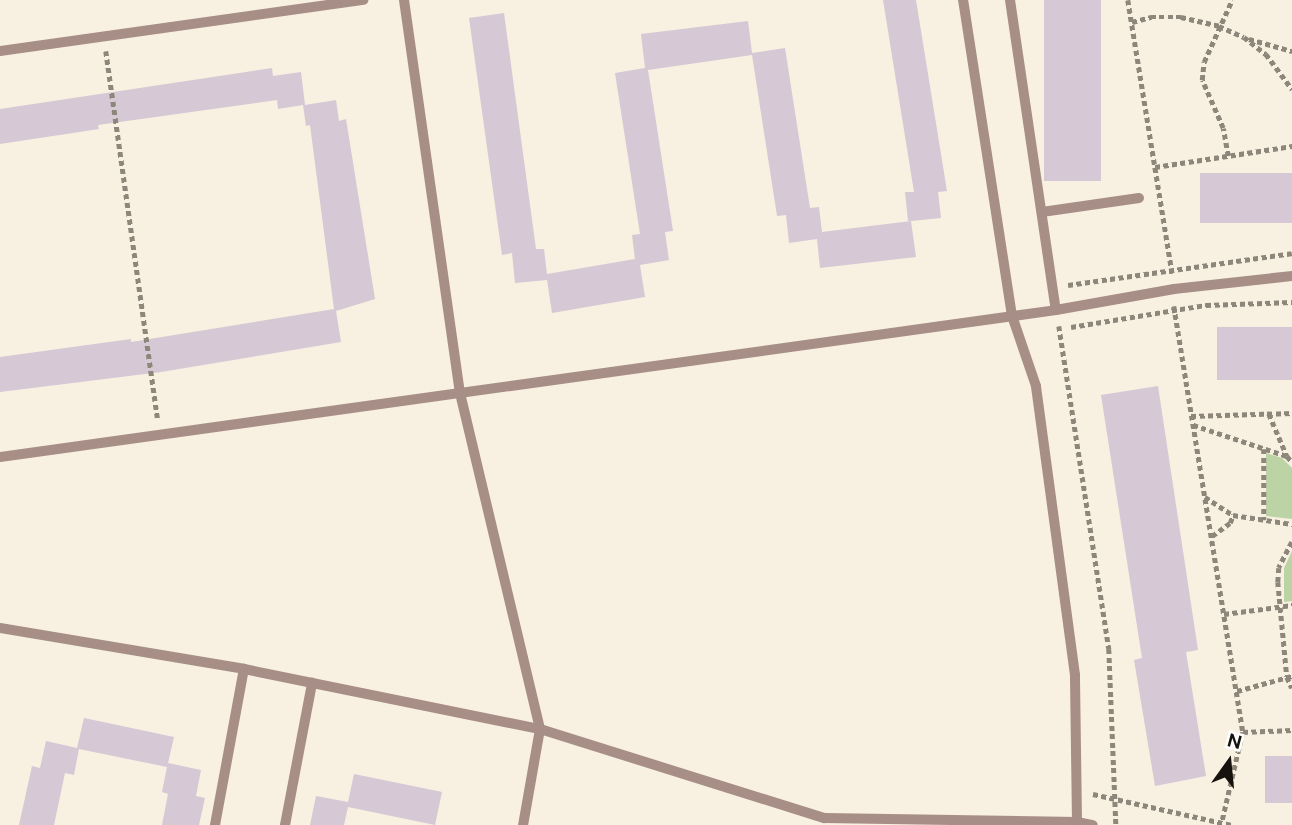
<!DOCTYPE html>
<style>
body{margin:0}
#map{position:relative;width:1292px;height:825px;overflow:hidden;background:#f8f0e0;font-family:"DM Sans",sans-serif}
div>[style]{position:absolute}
.green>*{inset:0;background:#bcd4a5}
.building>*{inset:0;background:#d6c8d5;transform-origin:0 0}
.path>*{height:4.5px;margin-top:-2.25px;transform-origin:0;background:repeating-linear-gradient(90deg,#8c867b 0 5px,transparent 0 8.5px)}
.service>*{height:10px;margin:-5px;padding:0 5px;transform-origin:5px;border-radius:5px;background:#a78e87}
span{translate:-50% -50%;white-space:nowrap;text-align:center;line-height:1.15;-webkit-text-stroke:6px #fff;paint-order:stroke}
.north{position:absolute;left:1194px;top:727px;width:70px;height:70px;-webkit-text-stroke:5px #fff;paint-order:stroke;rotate:15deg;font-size:19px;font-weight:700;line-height:28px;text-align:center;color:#16130e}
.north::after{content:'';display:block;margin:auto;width:24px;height:32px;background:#16130e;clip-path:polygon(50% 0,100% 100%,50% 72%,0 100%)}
</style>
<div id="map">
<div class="green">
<i style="clip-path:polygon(1266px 453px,1282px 458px,1292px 468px,1292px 519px,1266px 516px)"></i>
<i style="clip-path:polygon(1292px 551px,1292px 601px,1284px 602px,1284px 568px)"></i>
</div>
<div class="building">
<i style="clip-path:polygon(883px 0,916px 0,947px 191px,938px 192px,941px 218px,911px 221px,916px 257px,820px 268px,817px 239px,789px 243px,786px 215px,777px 216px,752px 55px,648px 70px,673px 231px,665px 232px,669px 260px,640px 265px,645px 297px,552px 313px,547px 280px,515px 283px,512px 253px,502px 255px,469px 18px,504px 13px,536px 249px,544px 249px,547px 274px,635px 259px,632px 235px,640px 234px,615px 73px,645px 68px,641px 34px,748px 21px,752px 53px,785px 48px,810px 208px,819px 207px,822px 232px,911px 221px,908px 221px,905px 192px,914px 192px)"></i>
<i style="left:1044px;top:0;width:57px;height:181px"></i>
<i style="clip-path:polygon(272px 68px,273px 76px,301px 72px,305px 105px,336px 100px,339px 121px,346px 119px,375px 299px,336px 311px,341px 342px,161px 372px,0 392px,0 357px,131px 339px,131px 342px,334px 309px,310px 125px,306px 126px,303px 105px,278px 109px,277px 100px,98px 125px,99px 129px,0 144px,0 109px)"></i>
<i style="left:1292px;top:173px;width:50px;height:92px;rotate:90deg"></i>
<i style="left:1292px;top:327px;width:53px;height:75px;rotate:90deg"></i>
<i style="clip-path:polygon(1158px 386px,1198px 650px,1186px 652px,1206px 776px,1155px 786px,1134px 660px,1142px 658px,1101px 395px)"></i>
<i style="clip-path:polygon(84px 718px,174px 737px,168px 763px,201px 770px,196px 796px,205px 798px,199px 825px,162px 825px,168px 794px,162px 792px,167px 767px,79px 749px,74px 775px,65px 773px,54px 825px,19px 825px,32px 766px,40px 768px,46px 741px,77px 748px)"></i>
<i style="left:1292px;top:756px;width:47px;height:27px;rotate:90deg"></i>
<i style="clip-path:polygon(354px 774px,442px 792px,435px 825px,348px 807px,344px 825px,310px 825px,316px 796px,348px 802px)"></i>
</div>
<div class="path">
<i style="left:1128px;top:0;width:277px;rotate:80.8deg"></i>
<i style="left:1132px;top:22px;width:20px;rotate:-15deg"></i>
<i style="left:1151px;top:17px;width:30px"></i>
<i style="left:1181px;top:17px;width:39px;rotate:13deg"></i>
<i style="left:1219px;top:26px;width:27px;rotate:24deg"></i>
<i style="left:1244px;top:37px;width:28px;rotate:38deg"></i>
<i style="left:1266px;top:54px;width:44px;rotate:53.4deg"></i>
<i style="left:1249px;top:39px;width:45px;rotate:15.6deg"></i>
<i style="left:106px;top:51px;width:373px;rotate:82deg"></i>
<i style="left:1228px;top:156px;width:28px;rotate:-100deg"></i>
<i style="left:1223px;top:128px;width:52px;rotate:-113.6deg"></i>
<i style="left:1202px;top:80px;width:18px;rotate:-84deg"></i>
<i style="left:1204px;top:62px;width:68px;rotate:-65.7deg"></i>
<i style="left:1155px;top:167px;width:139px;rotate:-8.7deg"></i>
<i style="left:1068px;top:285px;width:226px;rotate:-8.1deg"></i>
<i style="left:1174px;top:306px;width:432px;rotate:80.8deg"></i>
<i style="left:1243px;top:732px;width:92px;rotate:103.1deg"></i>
<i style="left:1059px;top:326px;width:327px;rotate:81.2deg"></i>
<i style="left:1109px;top:649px;width:176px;rotate:87.7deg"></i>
<i style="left:1071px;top:327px;width:137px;rotate:-9.3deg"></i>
<i style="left:1206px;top:305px;width:86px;rotate:-2deg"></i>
<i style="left:1269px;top:414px;width:46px;rotate:66.8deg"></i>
<i style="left:1287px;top:456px;width:8px;rotate:50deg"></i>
<i style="left:1191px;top:416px;width:101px;rotate:-1.7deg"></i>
<i style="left:1193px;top:425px;width:99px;rotate:18.3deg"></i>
<i style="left:1264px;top:449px;width:71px;rotate:90deg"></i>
<i style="left:1205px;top:497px;width:33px;rotate:33deg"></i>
<i style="left:1233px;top:515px;width:60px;rotate:8.7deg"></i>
<i style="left:1212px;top:536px;width:22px;rotate:-36deg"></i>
<i style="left:1230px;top:523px;width:9px;rotate:-69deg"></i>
<i style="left:1292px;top:542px;width:29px;rotate:117deg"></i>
<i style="left:1279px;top:568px;width:14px;rotate:94deg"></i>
<i style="left:1278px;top:582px;width:95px;rotate:84.6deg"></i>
<i style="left:1287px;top:677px;width:12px;rotate:66deg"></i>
<i style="left:1224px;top:614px;width:69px;rotate:-7.5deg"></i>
<i style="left:1237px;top:691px;width:57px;rotate:-15.3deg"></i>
<i style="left:1243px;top:732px;width:49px;rotate:-2.3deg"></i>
<i style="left:1093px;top:794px;width:142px;rotate:12.6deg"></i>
</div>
<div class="service">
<i style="left:404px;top:0;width:397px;rotate:81.9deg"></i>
<i style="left:460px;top:393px;width:345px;rotate:76.6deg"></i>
<i style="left:540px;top:729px;width:97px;rotate:100deg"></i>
<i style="left:1010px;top:0;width:313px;rotate:81.6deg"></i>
<i style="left:0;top:51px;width:367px;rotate:-8deg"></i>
<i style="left:1042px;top:212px;width:98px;rotate:-8.2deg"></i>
<i style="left:0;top:457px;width:1066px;rotate:-7.92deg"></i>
<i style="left:1056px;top:310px;width:120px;rotate:-10.1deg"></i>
<i style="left:1174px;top:289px;width:119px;rotate:-6.3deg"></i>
<i style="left:0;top:628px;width:247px;rotate:9.5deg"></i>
<i style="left:244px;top:669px;width:302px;rotate:11.5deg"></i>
<i style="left:540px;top:729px;width:298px;rotate:17.4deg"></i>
<i style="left:824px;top:818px;width:253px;rotate:0.9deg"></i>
<i style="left:1077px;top:822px;width:147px;rotate:-90.8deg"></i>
<i style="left:1075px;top:675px;width:292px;rotate:-97.7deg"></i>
<i style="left:1036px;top:386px;width:74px;rotate:-108.9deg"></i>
<i style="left:1012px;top:316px;width:320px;rotate:-98.8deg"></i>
<i style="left:215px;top:825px;width:159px;rotate:-79.5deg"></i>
<i style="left:285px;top:825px;width:145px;rotate:-79.2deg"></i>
<i style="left:1077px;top:825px;width:3px;rotate:-90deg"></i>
<i style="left:1077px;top:822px;width:16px;rotate:11deg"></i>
</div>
<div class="north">N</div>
</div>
